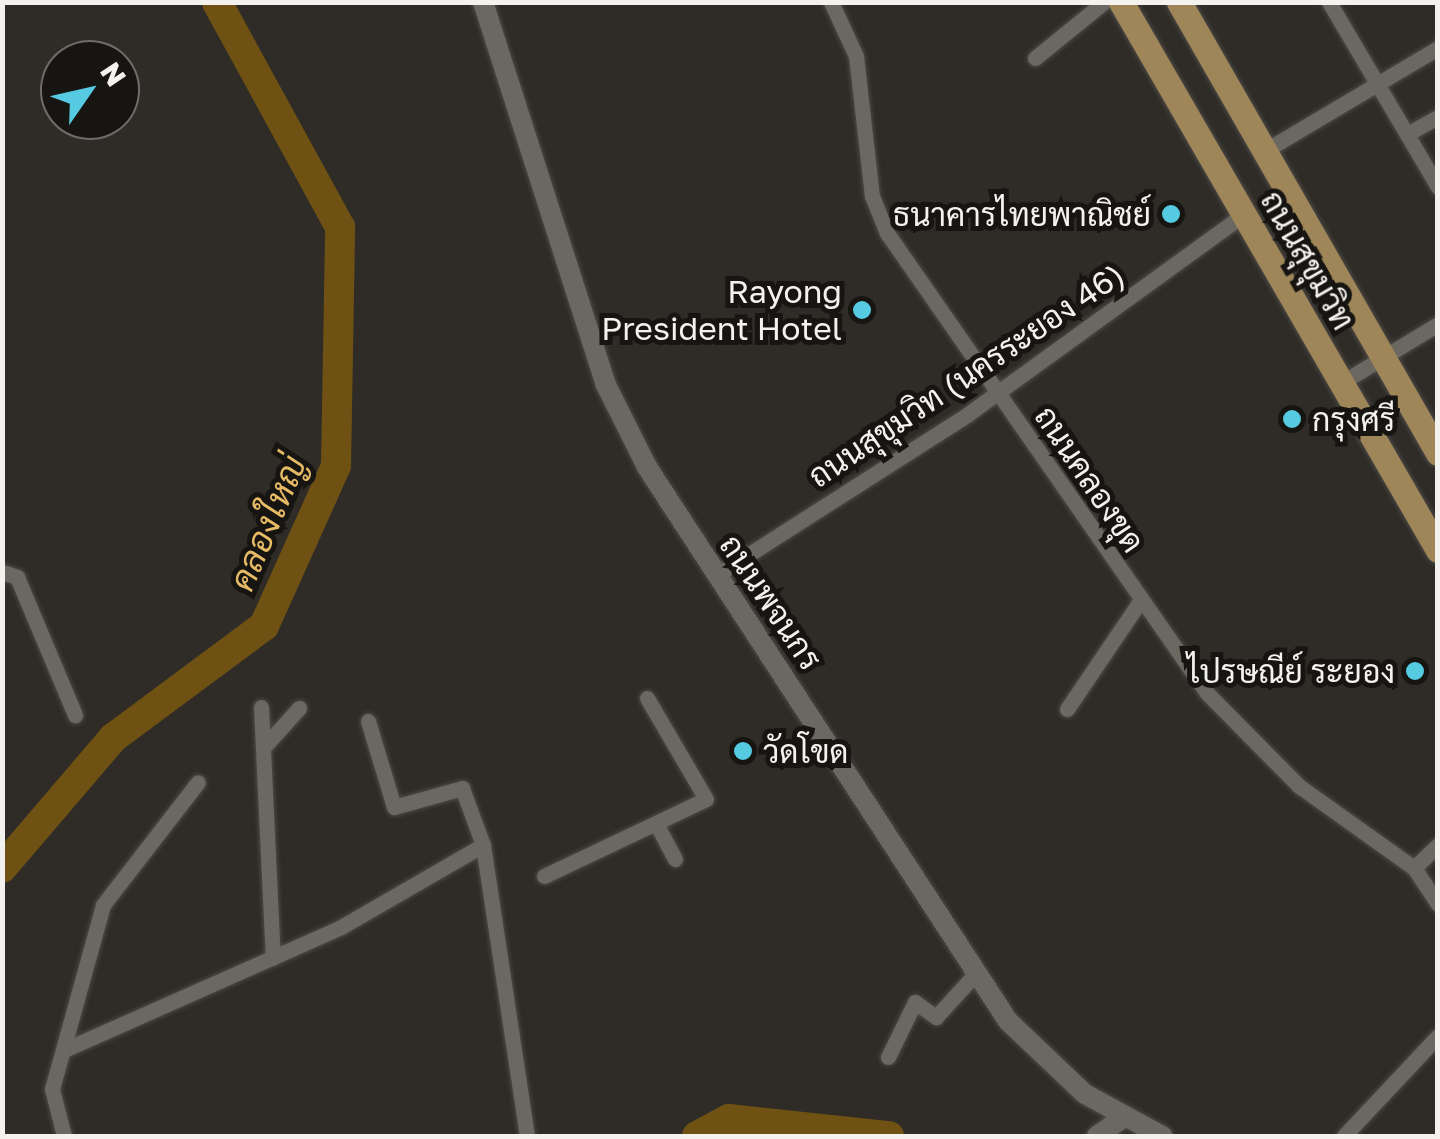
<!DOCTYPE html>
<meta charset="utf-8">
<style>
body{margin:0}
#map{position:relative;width:1440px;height:1139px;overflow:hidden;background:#2f2c27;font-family:"Golos Text",Sarabun,sans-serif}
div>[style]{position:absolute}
.river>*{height:30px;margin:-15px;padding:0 15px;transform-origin:15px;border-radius:15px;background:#6e5113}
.roads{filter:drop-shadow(0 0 2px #4c4946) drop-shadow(0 0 2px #4c4946)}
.minor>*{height:15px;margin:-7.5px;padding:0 7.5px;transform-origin:7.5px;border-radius:7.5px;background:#6b6761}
.tertiary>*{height:20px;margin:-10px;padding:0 10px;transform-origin:10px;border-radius:10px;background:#6b6761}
.primary>*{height:25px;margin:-12.5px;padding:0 12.5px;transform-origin:12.5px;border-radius:12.5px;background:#9f8659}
.dots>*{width:28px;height:28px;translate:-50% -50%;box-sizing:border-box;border:5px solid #161512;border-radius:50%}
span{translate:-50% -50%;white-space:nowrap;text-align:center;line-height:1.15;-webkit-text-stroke:10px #161512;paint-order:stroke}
.poi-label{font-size:32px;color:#f4f2ef}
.right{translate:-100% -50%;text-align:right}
.left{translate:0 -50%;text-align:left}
.street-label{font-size:32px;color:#f4f2ef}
.water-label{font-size:35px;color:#e7ba66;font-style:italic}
.frame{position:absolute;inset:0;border:5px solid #f4f2ef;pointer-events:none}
.north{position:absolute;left:40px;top:40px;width:100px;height:100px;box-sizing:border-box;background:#161512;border:2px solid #6f6d6a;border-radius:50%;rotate:56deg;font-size:28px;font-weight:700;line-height:40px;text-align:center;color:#f4f2ef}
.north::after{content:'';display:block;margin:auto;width:35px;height:45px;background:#55cae0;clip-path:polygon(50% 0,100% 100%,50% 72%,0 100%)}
</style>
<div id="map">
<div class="river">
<i style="left:2px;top:868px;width:171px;rotate:-49.5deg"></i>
<i style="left:113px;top:738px;width:188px;rotate:-36.6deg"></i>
<i style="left:264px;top:626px;width:175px;rotate:-65.8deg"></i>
<i style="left:336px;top:466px;width:239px;rotate:-89deg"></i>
<i style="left:340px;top:227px;width:256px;rotate:-118.7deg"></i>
<i style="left:697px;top:1136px;width:36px;rotate:-28deg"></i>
<i style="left:729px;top:1119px;width:161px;rotate:6.1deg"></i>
</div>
<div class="roads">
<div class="minor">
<i style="left:831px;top:2px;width:60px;rotate:65.2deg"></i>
<i style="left:856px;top:56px;width:141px;rotate:83.5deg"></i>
<i style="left:872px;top:196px;width:40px;rotate:68deg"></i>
<i style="left:887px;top:233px;width:560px;rotate:55.18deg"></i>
<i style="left:1207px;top:693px;width:131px;rotate:45.3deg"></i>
<i style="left:1299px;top:786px;width:141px;rotate:35.5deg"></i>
<i style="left:1414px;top:868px;width:43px;rotate:56.3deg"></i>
<i style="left:1329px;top:2px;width:215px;rotate:59.5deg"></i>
<i style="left:1035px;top:58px;width:89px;rotate:-39.1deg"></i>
<i style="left:1407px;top:134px;width:35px;rotate:-29deg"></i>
<i style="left:1266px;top:150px;width:200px;rotate:-30.7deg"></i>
<i style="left:1341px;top:383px;width:114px;rotate:-31.3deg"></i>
<i style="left:2px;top:572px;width:16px;rotate:18deg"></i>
<i style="left:17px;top:577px;width:150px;rotate:67.2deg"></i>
<i style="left:715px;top:576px;width:300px;rotate:-32.6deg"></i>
<i style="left:968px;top:414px;width:341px;rotate:-35.9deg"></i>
<i style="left:261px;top:707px;width:251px;rotate:87.3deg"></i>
<i style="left:1067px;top:709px;width:130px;rotate:-55.9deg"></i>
<i style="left:368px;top:721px;width:90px;rotate:73.2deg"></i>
<i style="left:394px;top:807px;width:71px;rotate:-15.6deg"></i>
<i style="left:462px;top:788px;width:61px;rotate:69.8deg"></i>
<i style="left:483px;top:845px;width:294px;rotate:81.4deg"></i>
<i style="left:263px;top:748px;width:54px;rotate:-48deg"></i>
<i style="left:659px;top:829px;width:34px;rotate:62deg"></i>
<i style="left:1414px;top:868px;width:33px;rotate:-44deg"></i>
<i style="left:544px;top:876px;width:179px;rotate:-25.4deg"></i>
<i style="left:706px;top:799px;width:117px;rotate:-120.3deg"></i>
<i style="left:66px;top:1049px;width:301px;rotate:-23.9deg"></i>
<i style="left:341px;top:927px;width:164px;rotate:-30deg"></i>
<i style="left:888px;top:1057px;width:61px;rotate:-63.9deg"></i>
<i style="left:915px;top:1002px;width:26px;rotate:36deg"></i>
<i style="left:936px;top:1017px;width:59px;rotate:-47.7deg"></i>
<i style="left:64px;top:1136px;width:49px;rotate:-104.3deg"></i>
<i style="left:52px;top:1089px;width:191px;rotate:-74.5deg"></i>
<i style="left:103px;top:905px;width:155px;rotate:-52.3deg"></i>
<i style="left:1344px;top:1136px;width:137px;rotate:-46.8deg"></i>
</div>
<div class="tertiary">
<i style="left:483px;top:2px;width:400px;rotate:72.2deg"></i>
<i style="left:605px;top:383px;width:94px;rotate:63.4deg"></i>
<i style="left:647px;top:467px;width:661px;rotate:56.91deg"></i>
<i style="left:1008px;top:1021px;width:106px;rotate:43.5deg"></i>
<i style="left:1085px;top:1094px;width:88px;rotate:28.6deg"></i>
<i style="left:1097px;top:1136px;width:33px;rotate:-35deg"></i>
</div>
<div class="primary">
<i style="left:1121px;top:2px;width:633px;rotate:59.95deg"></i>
<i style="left:1179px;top:2px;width:520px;rotate:60.13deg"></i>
</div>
</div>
<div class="dots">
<i style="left:1171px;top:214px;background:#55cae0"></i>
<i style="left:862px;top:310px;background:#55cae0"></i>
<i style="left:1292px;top:419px;background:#55cae0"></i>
<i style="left:1415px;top:671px;background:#55cae0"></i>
<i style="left:743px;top:751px;background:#55cae0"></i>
</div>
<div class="poi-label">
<span class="right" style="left:1151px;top:214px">ธนาคารไทยพาณิชย์</span>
<span class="right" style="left:842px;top:310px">Rayong<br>President Hotel</span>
<span class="left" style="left:1312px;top:419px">กรุงศรี</span>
<span class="right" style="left:1395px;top:671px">ไปรษณีย์ ระยอง</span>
<span class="left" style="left:763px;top:751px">วัดโขด</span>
</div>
<div class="street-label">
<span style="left:1308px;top:260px;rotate:60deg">ถนนสุขุมวิท</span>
<span style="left:966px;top:375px;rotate:-34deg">ถนนสุขุมวิท (นครระยอง 46)</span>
<span style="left:1090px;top:479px;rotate:56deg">ถนนคลองขุด</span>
<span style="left:771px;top:602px;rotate:56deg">ถนนพจนกร</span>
</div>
<div class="water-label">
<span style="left:267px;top:523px;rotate:-67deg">คลองใหญ่</span>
</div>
<div class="frame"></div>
<div class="north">N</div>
</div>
